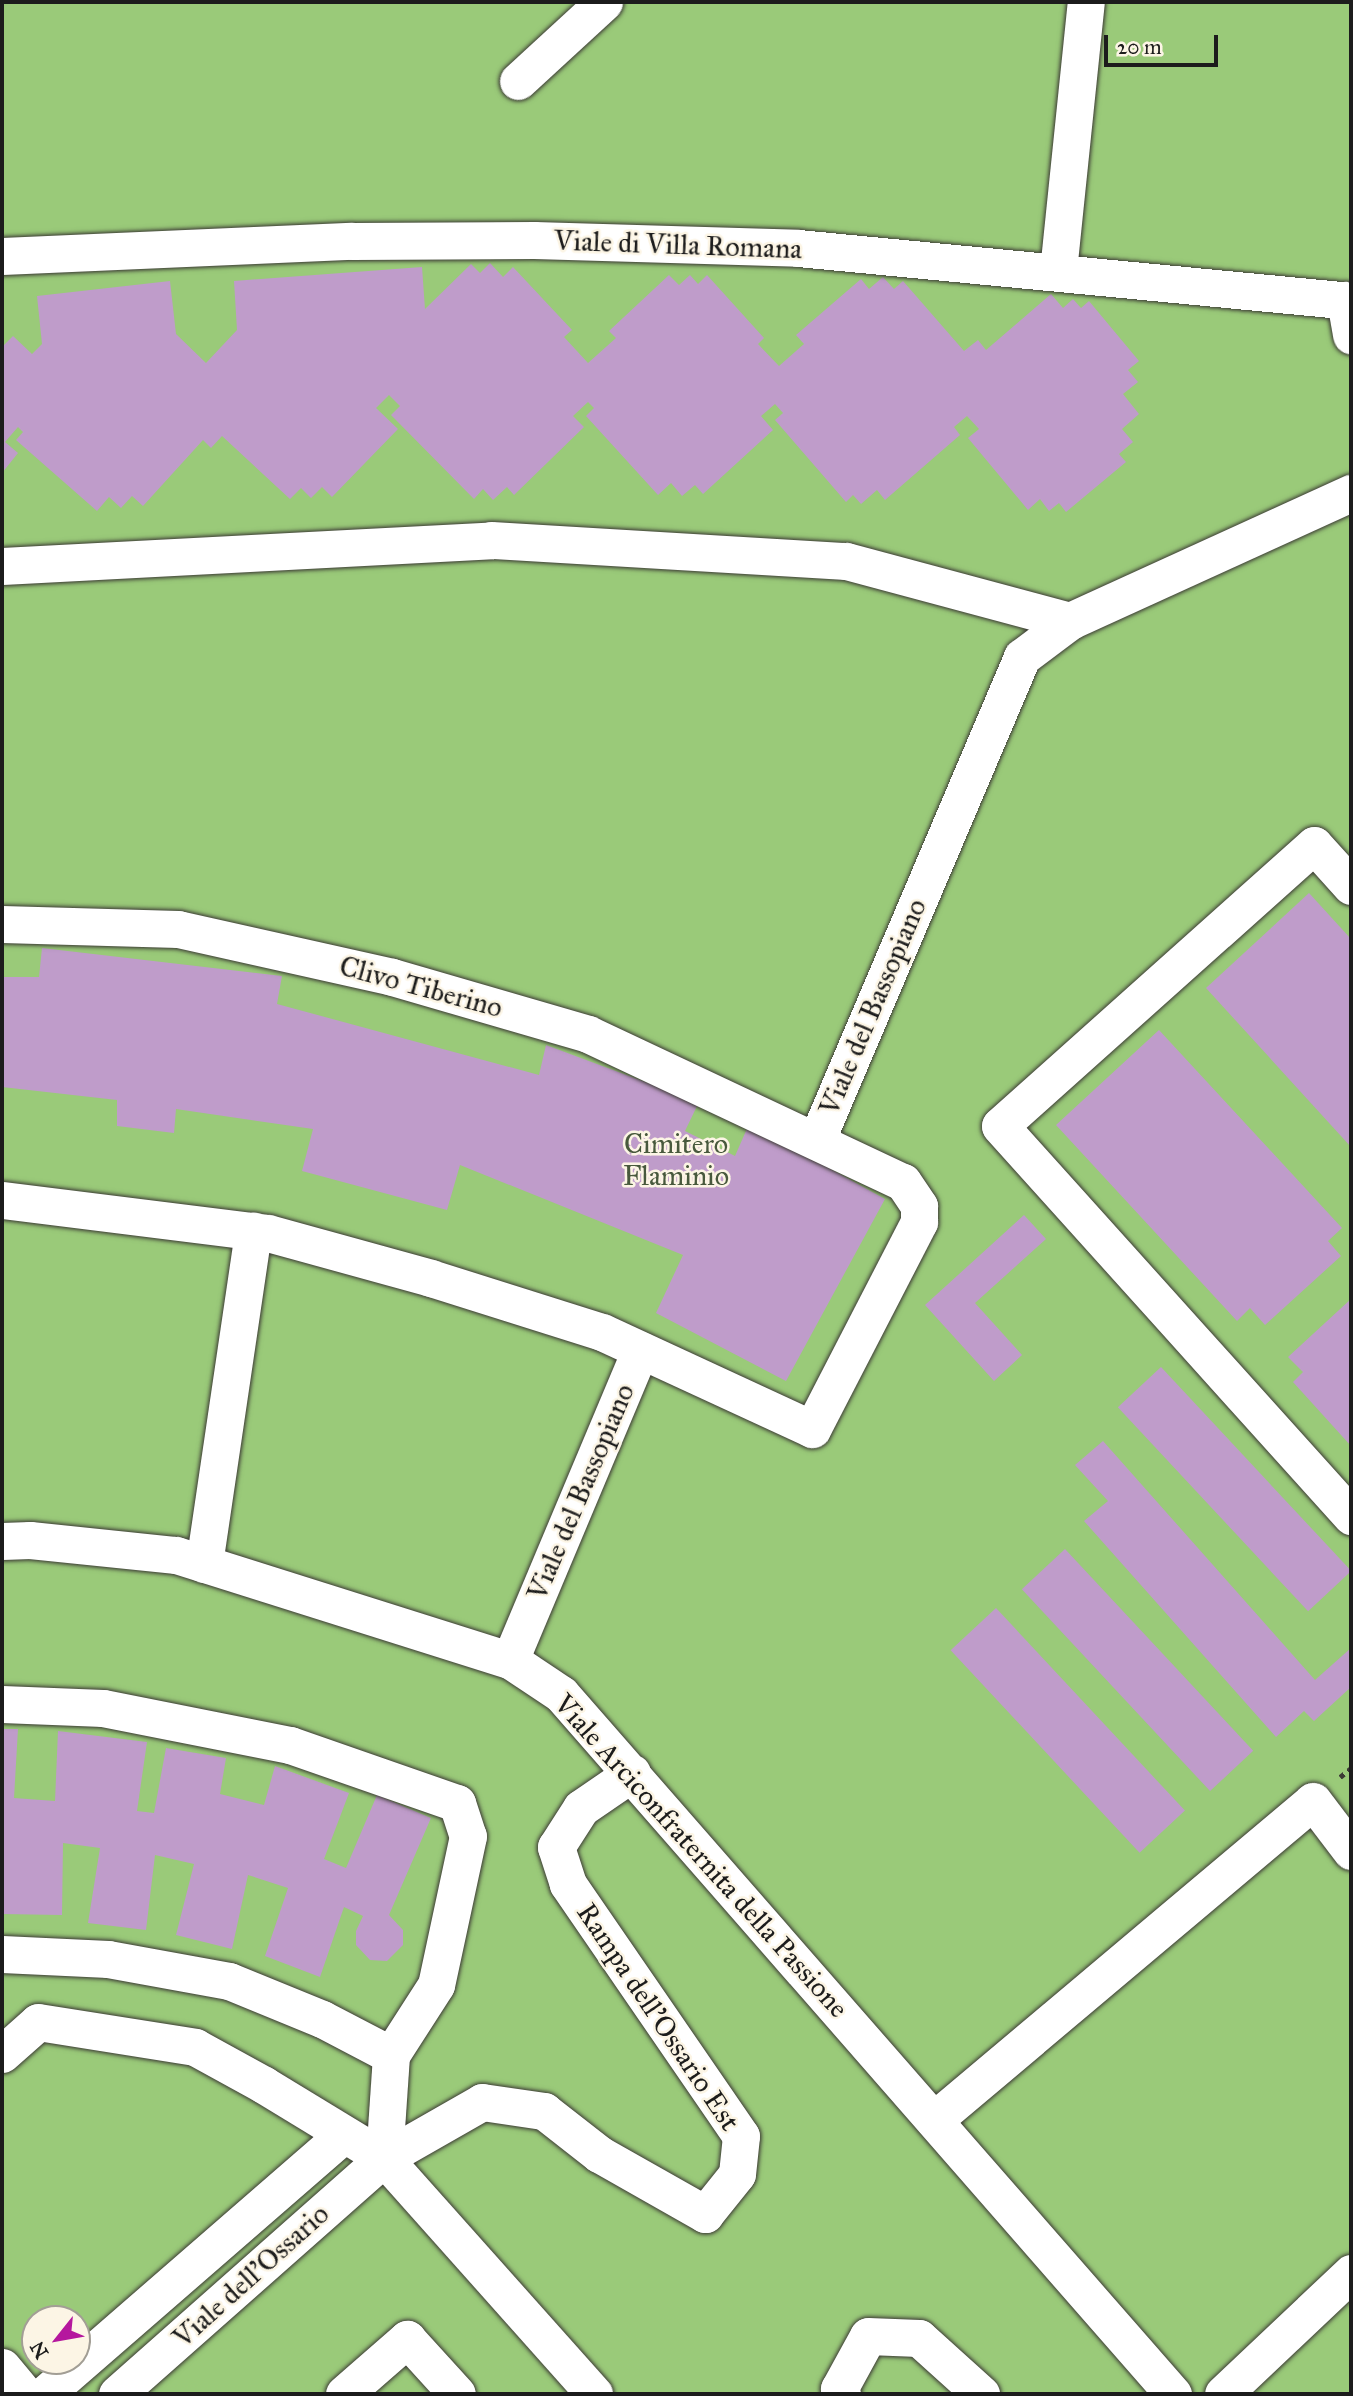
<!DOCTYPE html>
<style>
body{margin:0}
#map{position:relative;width:1353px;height:2396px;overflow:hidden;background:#f1e1c1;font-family:"IM FELL Great Primer",serif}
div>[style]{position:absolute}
.green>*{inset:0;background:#9aca79}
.building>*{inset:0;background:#bf9cca;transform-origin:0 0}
.path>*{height:4.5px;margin-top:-2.25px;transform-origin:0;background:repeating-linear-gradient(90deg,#3c3a35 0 5px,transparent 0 10px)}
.roads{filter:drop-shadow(0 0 2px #3c3a35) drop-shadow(0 0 2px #3c3a35)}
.minor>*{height:37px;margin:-18.5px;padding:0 18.5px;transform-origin:18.5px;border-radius:18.5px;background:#fff}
span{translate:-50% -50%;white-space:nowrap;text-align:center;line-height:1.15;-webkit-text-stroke:5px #fcf5e5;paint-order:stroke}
.street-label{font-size:28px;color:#1c1c1c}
.park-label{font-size:28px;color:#48593d}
.frame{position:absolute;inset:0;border:4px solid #1c1c1c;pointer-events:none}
.north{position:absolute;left:21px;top:2305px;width:70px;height:70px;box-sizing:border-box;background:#fcf5e5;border:2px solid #a29e95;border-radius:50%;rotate:239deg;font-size:19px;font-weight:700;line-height:28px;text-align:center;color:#1c1c1c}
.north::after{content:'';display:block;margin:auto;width:24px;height:32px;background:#b5179e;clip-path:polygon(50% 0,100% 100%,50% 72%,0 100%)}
.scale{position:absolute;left:1104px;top:35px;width:114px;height:32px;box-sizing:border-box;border:4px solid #1c1c1c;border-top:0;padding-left:9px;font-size:21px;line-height:24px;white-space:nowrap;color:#1c1c1c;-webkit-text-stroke:5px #fcf5e5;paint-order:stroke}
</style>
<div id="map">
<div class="green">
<i style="clip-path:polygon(evenodd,2px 2px,1351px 2px,1351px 2394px,2px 2394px,2px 2px,35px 2319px,77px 2319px,77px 2361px,35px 2361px,35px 2319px)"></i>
</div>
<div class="building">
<i style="clip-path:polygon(490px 263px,503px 277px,513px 267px,572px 330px,564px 337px,588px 363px,616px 338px,609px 331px,669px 275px,679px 285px,690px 275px,698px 284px,707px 275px,764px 338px,758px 344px,779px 366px,804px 344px,796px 335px,861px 279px,869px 289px,883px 277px,894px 289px,903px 281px,964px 351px,978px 340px,986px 350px,1051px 294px,1063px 308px,1073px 299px,1081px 308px,1089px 301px,1139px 361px,1128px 370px,1138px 382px,1123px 394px,1139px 414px,1122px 429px,1133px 442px,1119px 454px,1126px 462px,1066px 512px,1059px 503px,1049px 511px,1040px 499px,1028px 510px,968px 438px,979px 429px,967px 416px,954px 427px,960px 435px,885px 500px,877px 490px,861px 504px,853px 495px,846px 502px,775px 420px,783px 413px,775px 404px,761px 416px,773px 430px,703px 494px,695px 485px,682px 496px,671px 483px,658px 495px,586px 416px,594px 408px,588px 402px,573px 416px,584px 427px,514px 495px,507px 487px,493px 500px,483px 489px,474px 499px,391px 415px,400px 406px,389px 395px,376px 408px,398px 429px,332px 497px,322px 487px,311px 498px,301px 488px,290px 499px,222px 436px,211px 448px,203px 440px,143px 506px,132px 496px,121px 508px,109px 497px,97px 511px,16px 440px,23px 432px,18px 427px,5px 442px,18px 453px,2px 473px,2px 347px,13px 336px,32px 354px,42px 344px,37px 296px,170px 281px,176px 334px,206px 363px,237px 330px,234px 281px,422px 267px,425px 309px,471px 264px,480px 273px)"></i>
<i style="clip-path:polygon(1309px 893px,1351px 939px,1351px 1147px,1206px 988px)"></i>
<i style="clip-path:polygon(42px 948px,282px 976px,277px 1004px,539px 1075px,546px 1045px,699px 1102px,685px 1131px,735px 1156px,749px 1124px,885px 1199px,786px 1381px,656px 1313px,683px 1255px,460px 1165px,447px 1210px,302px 1171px,313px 1129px,176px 1109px,174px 1133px,117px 1126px,117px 1100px,2px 1087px,2px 977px,39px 977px)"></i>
<i style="clip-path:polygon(1159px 1030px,1342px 1228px,1328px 1241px,1341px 1256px,1265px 1325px,1250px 1308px,1237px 1321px,1056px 1125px)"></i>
<i style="clip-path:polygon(1024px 1215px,1046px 1239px,975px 1303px,1022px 1355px,994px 1381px,925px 1305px)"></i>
<i style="clip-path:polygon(1351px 1299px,1351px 1446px,1293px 1382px,1303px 1372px,1288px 1357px)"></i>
<i style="left:1161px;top:1367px;width:279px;height:59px;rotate:47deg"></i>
<i style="clip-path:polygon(1103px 1441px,1315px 1680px,1351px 1648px,1351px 1687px,1314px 1721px,1304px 1711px,1276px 1737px,1084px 1521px,1108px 1501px,1075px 1465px)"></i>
<i style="left:1065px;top:1549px;width:276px;height:59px;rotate:47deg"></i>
<i style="left:996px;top:1608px;width:277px;height:62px;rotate:47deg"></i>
<i style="clip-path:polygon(2px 1729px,18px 1729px,14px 1798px,55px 1801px,58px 1731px,147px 1742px,137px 1811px,154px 1813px,166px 1748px,226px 1758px,220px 1794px,264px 1805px,275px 1766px,349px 1793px,324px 1859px,346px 1868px,377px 1795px,431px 1818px,389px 1915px,403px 1930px,403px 1945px,387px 1961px,370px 1960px,356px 1945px,356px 1931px,363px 1916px,344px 1907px,320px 1977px,265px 1956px,288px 1888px,248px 1875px,232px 1949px,176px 1935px,194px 1864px,155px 1855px,146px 1930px,88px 1923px,100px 1848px,63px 1843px,62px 1915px,2px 1914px)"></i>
</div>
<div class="path">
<i style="left:1340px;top:1777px;width:14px;rotate:-39deg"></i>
</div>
<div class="roads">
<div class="minor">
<i style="left:518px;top:81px;width:117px;rotate:-42.6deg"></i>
<i style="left:2px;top:256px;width:350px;rotate:-2.5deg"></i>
<i style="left:352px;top:241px;width:182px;rotate:-0.3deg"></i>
<i style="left:534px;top:240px;width:264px;rotate:1.7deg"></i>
<i style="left:798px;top:248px;width:556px;rotate:5.47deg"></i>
<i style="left:1058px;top:271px;width:270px;rotate:-84.1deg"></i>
<i style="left:1345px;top:300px;width:36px;rotate:80deg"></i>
<i style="left:2px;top:566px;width:490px;rotate:-3deg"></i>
<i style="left:491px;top:540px;width:356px;rotate:3.4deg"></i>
<i style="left:846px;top:561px;width:232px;rotate:15deg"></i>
<i style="left:1351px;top:886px;width:55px;rotate:-132.1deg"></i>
<i style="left:1314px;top:845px;width:421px;rotate:138.2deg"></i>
<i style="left:1000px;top:1126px;width:525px;rotate:48.01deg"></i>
<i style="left:2px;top:924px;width:176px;rotate:1.6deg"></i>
<i style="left:178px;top:929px;width:219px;rotate:12.6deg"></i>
<i style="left:392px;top:977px;width:204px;rotate:16.2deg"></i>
<i style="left:588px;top:1034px;width:348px;rotate:25.2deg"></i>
<i style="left:903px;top:1182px;width:29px;rotate:56deg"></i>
<i style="left:919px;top:1206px;width:16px;rotate:90deg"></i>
<i style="left:919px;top:1222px;width:233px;rotate:117.3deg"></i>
<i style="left:812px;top:1429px;width:231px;rotate:-155.2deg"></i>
<i style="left:602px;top:1332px;width:179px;rotate:-162.5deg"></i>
<i style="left:431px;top:1278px;width:169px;rotate:-164.6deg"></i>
<i style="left:268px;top:1233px;width:268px;rotate:-172.9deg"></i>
<i style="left:817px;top:1139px;width:524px;rotate:-66.96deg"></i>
<i style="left:1022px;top:657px;width:60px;rotate:-36.9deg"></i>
<i style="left:1070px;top:621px;width:309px;rotate:-24.5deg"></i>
<i style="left:2px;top:1541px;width:28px;rotate:-2deg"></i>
<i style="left:30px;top:1540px;width:147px;rotate:5.9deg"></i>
<i style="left:176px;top:1555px;width:350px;rotate:17.5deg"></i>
<i style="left:510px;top:1660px;width:61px;rotate:33.7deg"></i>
<i style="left:561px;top:1694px;width:930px;rotate:48.84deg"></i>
<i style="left:204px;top:1564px;width:337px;rotate:-81.6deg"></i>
<i style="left:510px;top:1660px;width:336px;rotate:-67.2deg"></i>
<i style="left:2px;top:1704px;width:101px;rotate:2.3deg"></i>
<i style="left:103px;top:1708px;width:191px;rotate:11.2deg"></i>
<i style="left:290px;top:1745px;width:177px;rotate:19.2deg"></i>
<i style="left:457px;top:1803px;width:35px;rotate:72deg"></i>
<i style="left:468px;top:1836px;width:152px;rotate:102.1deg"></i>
<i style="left:436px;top:1985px;width:83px;rotate:122.7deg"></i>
<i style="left:391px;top:2055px;width:78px;rotate:-152.4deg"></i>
<i style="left:322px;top:2019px;width:100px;rotate:-157.8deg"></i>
<i style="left:229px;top:1981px;width:123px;rotate:-169.7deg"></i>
<i style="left:108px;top:1959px;width:106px;rotate:-177.3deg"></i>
<i style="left:2px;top:2054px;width:48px;rotate:-41.6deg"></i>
<i style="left:38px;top:2022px;width:159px;rotate:9deg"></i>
<i style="left:195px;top:2047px;width:79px;rotate:28.8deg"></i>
<i style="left:264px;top:2085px;width:140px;rotate:31.3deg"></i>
<i style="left:384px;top:2158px;width:316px;rotate:48.3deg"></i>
<i style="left:934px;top:2120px;width:495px;rotate:-40.1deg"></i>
<i style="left:1313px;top:1801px;width:63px;rotate:52.8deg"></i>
<i style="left:384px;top:2158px;width:103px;rotate:-86.1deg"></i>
<i style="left:2px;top:2367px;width:35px;rotate:50deg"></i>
<i style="left:45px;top:2394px;width:396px;rotate:-41deg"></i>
<i style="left:117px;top:2394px;width:356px;rotate:-41.5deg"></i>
<i style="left:384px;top:2158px;width:113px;rotate:-29.7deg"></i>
<i style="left:482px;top:2102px;width:63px;rotate:8.3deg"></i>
<i style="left:544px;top:2111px;width:70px;rotate:38deg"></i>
<i style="left:599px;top:2154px;width:122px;rotate:29.5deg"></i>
<i style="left:705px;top:2214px;width:51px;rotate:-51.3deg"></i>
<i style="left:737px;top:2174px;width:38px;rotate:-84deg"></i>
<i style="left:741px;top:2136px;width:306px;rotate:-124.5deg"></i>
<i style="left:568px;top:1884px;width:39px;rotate:-108deg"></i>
<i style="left:556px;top:1847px;width:46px;rotate:-57.3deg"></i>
<i style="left:581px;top:1808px;width:62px;rotate:-34.5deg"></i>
<i style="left:344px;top:2394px;width:84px;rotate:-41.1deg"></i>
<i style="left:407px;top:2339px;width:74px;rotate:47.7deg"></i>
<i style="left:842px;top:2394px;width:6px;rotate:-121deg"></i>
<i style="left:839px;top:2389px;width:60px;rotate:-61.3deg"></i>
<i style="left:868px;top:2336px;width:51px;rotate:2.2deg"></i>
<i style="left:919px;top:2338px;width:84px;rotate:42.1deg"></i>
<i style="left:1223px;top:2394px;width:176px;rotate:-43.4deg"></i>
</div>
</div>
<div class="street-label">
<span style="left:678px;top:245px;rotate:2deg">Viale di Villa Romana</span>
<span style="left:421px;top:987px;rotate:15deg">Clivo Tiberino</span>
<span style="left:873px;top:1007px;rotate:-67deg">Viale del Bassopiano</span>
<span style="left:581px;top:1492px;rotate:-67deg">Viale del Bassopiano</span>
<span style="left:701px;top:1856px;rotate:48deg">Viale Arciconfraternita della Passione</span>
<span style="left:658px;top:2017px;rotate:56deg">Rampa dell'Ossario Est</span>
<span style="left:251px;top:2276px;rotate:-42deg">Viale dell'Ossario</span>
</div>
<div class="park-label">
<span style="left:676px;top:1160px">Cimitero<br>Flaminio</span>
</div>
<div class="frame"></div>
<div class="north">N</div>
<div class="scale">20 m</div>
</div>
